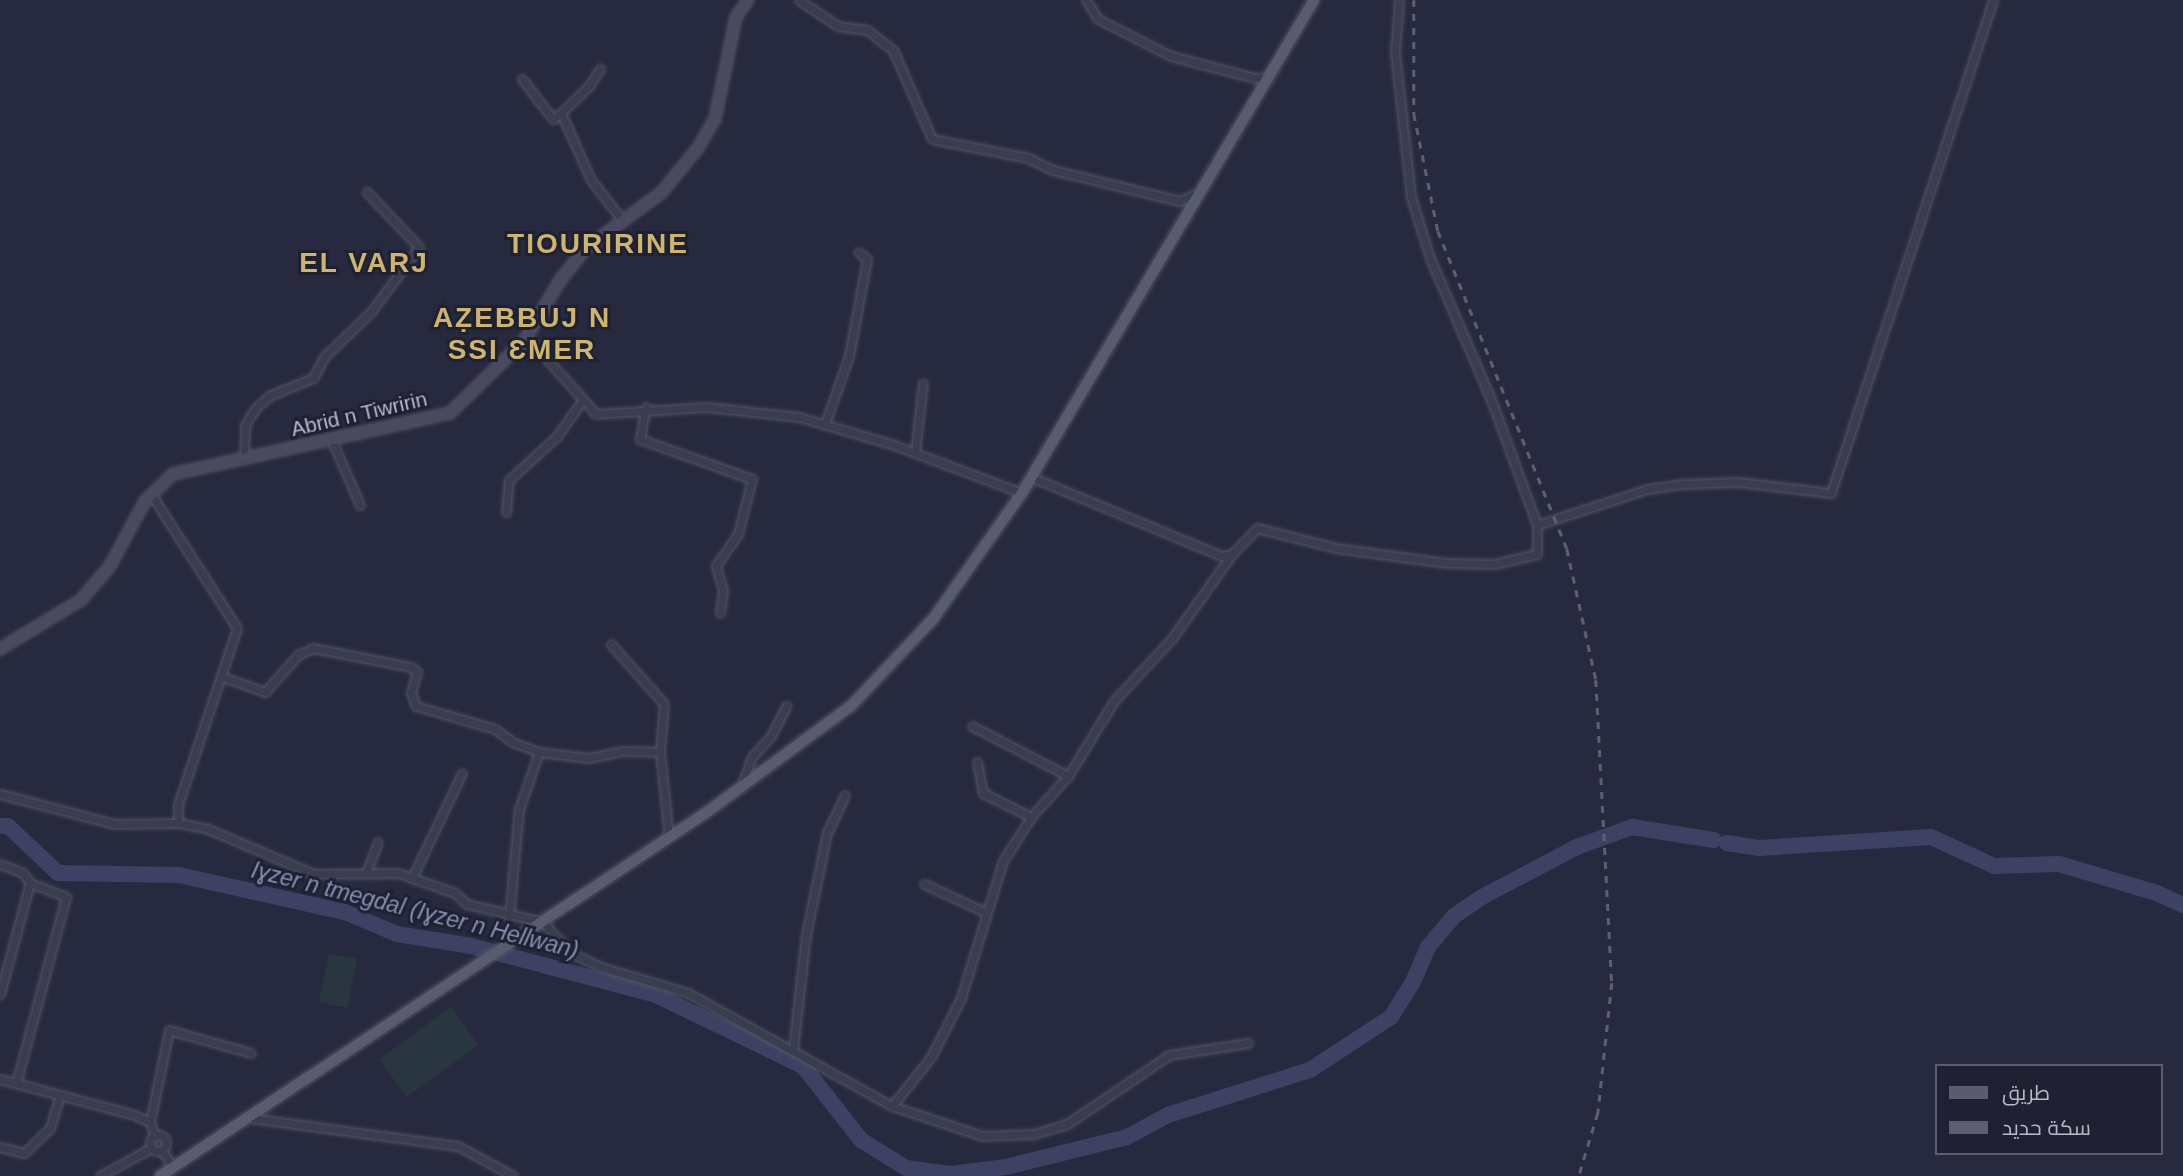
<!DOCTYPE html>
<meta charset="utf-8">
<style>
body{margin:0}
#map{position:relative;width:2183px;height:1176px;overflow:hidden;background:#27293e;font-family:Arial,Cairo,sans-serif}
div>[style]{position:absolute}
.green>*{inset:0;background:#29353f;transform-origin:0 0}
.river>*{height:16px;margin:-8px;padding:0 8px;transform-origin:8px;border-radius:8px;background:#3d4265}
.roads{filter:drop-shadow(0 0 2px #525566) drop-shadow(0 0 2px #525566)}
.street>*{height:7px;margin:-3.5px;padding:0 3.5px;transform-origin:3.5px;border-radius:3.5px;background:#3a3d4e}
.street>.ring{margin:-3.5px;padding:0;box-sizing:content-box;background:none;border:7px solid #3a3d4e;border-radius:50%}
.secondary>*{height:10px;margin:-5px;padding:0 5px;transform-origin:5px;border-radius:5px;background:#494a60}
.primary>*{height:10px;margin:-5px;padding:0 5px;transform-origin:5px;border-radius:5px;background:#595b6e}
.rail>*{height:2.5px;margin-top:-1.25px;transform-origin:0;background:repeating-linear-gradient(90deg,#5d5f74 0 7px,transparent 0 14px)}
span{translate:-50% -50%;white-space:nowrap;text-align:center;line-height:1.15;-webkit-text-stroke:6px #1f2133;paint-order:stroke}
.street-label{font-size:21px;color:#b7b8c9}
.water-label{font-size:23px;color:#878db2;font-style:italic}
.district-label{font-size:28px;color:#ceb56d;font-weight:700;letter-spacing:2px}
.legend{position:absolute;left:1935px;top:1064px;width:228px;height:91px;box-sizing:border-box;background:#1f2133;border:2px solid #5c5d6f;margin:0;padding:9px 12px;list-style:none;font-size:21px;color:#b7b8c9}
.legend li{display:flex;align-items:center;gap:14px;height:35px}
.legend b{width:35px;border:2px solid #5c5d6f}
</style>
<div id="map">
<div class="green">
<i style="left:329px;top:953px;width:29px;height:50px;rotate:12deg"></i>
<i style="left:451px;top:1007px;width:47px;height:89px;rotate:54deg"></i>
</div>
<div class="river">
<i style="left:0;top:826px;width:8px"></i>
<i style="left:8px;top:826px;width:69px;rotate:43.2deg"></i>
<i style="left:58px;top:873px;width:121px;rotate:0.9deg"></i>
<i style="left:179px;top:875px;width:170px;rotate:12.6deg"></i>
<i style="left:345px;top:912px;width:56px;rotate:22.9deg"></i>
<i style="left:397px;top:934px;width:75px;rotate:9.2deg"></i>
<i style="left:471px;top:946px;width:191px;rotate:14.8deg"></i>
<i style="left:656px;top:995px;width:163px;rotate:25.8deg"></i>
<i style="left:803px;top:1066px;width:94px;rotate:51.9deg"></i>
<i style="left:861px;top:1140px;width:53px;rotate:31.9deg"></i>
<i style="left:906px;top:1168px;width:44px;rotate:7.8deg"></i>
<i style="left:950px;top:1174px;width:56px;rotate:-7.1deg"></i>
<i style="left:1006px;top:1167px;width:125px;rotate:-13.9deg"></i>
<i style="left:1127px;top:1137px;width:47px;rotate:-28.2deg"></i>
<i style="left:1168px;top:1115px;width:149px;rotate:-17.6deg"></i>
<i style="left:1310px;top:1070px;width:97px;rotate:-33.2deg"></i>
<i style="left:1391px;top:1017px;width:39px;rotate:-58deg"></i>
<i style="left:1412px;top:984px;width:40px;rotate:-66.6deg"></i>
<i style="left:1428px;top:947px;width:40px;rotate:-50deg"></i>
<i style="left:1454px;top:916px;width:34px;rotate:-34deg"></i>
<i style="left:1482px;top:897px;width:107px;rotate:-27.8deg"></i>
<i style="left:1577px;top:847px;width:59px;rotate:-20deg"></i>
<i style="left:1632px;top:827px;width:83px;rotate:9deg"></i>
<i style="left:1727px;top:843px;width:33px;rotate:9deg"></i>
<i style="left:1760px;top:848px;width:171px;rotate:-3.7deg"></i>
<i style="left:1931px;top:837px;width:69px;rotate:24.7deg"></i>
<i style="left:1994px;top:866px;width:65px;rotate:-1.8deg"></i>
<i style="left:2059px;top:864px;width:102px;rotate:16.5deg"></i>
<i style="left:2157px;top:893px;width:29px;rotate:25deg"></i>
</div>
<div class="roads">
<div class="street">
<i style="left:799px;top:0;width:47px;rotate:33.7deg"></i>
<i style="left:838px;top:26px;width:29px;rotate:8deg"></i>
<i style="left:867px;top:30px;width:33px;rotate:38deg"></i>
<i style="left:893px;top:50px;width:97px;rotate:66.3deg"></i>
<i style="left:932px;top:139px;width:98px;rotate:11.2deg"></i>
<i style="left:1028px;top:158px;width:28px;rotate:26deg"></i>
<i style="left:1053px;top:170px;width:130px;rotate:13.8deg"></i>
<i style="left:1179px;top:201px;width:22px;rotate:-22deg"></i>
<i style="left:1086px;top:0;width:22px;rotate:58deg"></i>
<i style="left:1098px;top:19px;width:82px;rotate:26.9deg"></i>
<i style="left:1171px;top:56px;width:87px;rotate:14.7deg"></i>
<i style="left:1255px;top:78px;width:14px;rotate:-4deg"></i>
<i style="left:600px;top:69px;width:20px;rotate:123deg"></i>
<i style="left:589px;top:86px;width:39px;rotate:136deg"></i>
<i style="left:561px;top:113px;width:73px;rotate:65.9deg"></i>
<i style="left:591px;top:180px;width:52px;rotate:52deg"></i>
<i style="left:522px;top:79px;width:51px;rotate:52.2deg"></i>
<i style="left:553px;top:119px;width:10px;rotate:-37deg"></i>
<i style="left:527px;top:337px;width:103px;rotate:48.1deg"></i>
<i style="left:596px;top:414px;width:110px;rotate:-3.6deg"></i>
<i style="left:706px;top:407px;width:94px;rotate:6.1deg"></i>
<i style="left:799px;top:417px;width:99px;rotate:16.4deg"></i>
<i style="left:894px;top:445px;width:137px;rotate:20.6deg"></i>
<i style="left:646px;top:407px;width:33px;rotate:101deg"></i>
<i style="left:640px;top:439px;width:119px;rotate:19.7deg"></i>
<i style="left:752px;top:479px;width:57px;rotate:104.3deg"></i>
<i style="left:738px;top:534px;width:39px;rotate:125deg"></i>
<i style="left:716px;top:566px;width:26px;rotate:74deg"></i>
<i style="left:723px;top:591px;width:22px;rotate:98deg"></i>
<i style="left:825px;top:424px;width:72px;rotate:-70.6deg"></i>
<i style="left:849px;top:356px;width:99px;rotate:-79.5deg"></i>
<i style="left:867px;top:259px;width:11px;rotate:-142deg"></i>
<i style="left:332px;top:441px;width:70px;rotate:66.4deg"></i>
<i style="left:915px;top:453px;width:70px;rotate:-83.5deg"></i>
<i style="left:244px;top:460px;width:35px;rotate:-88deg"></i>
<i style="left:245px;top:425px;width:19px;rotate:-58deg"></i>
<i style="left:255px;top:409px;width:19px;rotate:-43deg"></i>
<i style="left:269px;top:396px;width:48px;rotate:-22.2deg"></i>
<i style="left:313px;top:378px;width:24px;rotate:-62deg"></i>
<i style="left:324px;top:357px;width:65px;rotate:-43.8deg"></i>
<i style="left:371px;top:312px;width:81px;rotate:-53.6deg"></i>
<i style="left:419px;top:247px;width:76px;rotate:-133.4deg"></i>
<i style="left:1031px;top:477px;width:207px;rotate:22.5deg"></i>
<i style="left:1222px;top:556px;width:10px;rotate:-11deg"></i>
<i style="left:1232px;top:554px;width:36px;rotate:-46deg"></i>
<i style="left:1257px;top:528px;width:81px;rotate:14.2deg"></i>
<i style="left:1336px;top:548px;width:111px;rotate:7.8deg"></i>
<i style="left:1446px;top:563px;width:48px;rotate:1.2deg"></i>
<i style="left:1494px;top:564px;width:44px;rotate:-13.1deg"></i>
<i style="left:1537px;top:554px;width:29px;rotate:-90deg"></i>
<i style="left:1537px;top:525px;width:131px;rotate:-110.1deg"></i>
<i style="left:1492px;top:402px;width:157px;rotate:-113.3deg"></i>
<i style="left:1430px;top:258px;width:64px;rotate:-107.3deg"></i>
<i style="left:1411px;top:197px;width:146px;rotate:-96.3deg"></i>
<i style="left:1395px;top:52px;width:52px;rotate:-85.6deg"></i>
<i style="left:151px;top:494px;width:159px;rotate:57.3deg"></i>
<i style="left:237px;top:628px;width:186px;rotate:108.5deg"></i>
<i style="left:178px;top:804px;width:19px;rotate:90deg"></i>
<i style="left:506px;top:512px;width:32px;rotate:-85deg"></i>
<i style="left:509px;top:480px;width:65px;rotate:-42.5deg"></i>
<i style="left:557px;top:436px;width:43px;rotate:-54.5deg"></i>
<i style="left:1537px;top:525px;width:116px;rotate:-18.1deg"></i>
<i style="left:1647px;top:489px;width:37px;rotate:-8deg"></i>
<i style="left:1684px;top:484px;width:53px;rotate:-2.2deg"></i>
<i style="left:1737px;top:482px;width:95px;rotate:6.7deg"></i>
<i style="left:1831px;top:493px;width:519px;rotate:-71.81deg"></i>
<i style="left:611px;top:644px;width:80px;rotate:48.5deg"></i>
<i style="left:664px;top:704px;width:48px;rotate:94.8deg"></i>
<i style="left:223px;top:677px;width:45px;rotate:19.7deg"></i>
<i style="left:265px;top:692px;width:50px;rotate:-48.3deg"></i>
<i style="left:298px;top:655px;width:17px;rotate:-25deg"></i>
<i style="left:313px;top:648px;width:100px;rotate:11deg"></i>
<i style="left:411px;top:667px;width:8px;rotate:40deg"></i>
<i style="left:417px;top:672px;width:22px;rotate:106deg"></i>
<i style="left:411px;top:693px;width:14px;rotate:69deg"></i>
<i style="left:416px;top:706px;width:82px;rotate:16.2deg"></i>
<i style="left:495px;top:729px;width:21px;rotate:37deg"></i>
<i style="left:512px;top:742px;width:29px;rotate:20deg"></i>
<i style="left:539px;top:752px;width:50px;rotate:6.8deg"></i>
<i style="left:589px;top:758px;width:33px;rotate:-12deg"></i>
<i style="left:621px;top:751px;width:39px;rotate:1deg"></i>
<i style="left:660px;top:752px;width:86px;rotate:84deg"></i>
<i style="left:972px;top:726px;width:108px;rotate:27.5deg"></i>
<i style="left:977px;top:762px;width:32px;rotate:79deg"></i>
<i style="left:983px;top:793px;width:54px;rotate:26.6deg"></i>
<i style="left:742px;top:784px;width:29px;rotate:-70deg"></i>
<i style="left:752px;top:757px;width:28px;rotate:-48deg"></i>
<i style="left:771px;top:736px;width:34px;rotate:-63deg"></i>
<i style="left:0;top:794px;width:118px;rotate:14.7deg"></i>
<i style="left:114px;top:824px;width:64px;rotate:-0.9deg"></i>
<i style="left:178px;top:823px;width:31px;rotate:11deg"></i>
<i style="left:208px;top:829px;width:115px;rotate:23deg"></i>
<i style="left:314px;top:874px;width:84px;rotate:-0.7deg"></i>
<i style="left:398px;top:873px;width:60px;rotate:19.3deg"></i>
<i style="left:455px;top:893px;width:16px;rotate:43deg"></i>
<i style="left:467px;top:904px;width:78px;rotate:13.3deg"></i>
<i style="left:543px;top:922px;width:42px;rotate:47.9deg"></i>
<i style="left:571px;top:953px;width:33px;rotate:25deg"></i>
<i style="left:601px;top:967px;width:91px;rotate:16.6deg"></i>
<i style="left:688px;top:993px;width:233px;rotate:29deg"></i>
<i style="left:892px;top:1106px;width:95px;rotate:18.4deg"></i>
<i style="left:982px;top:1136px;width:52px;rotate:-2.2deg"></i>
<i style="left:1034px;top:1134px;width:34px;rotate:-17deg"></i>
<i style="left:1067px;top:1124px;width:123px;rotate:-34.1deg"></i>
<i style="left:1169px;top:1055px;width:80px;rotate:-8.6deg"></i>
<i style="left:0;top:864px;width:25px;rotate:21deg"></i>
<i style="left:23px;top:873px;width:12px;rotate:55deg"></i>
<i style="left:30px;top:883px;width:39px;rotate:21deg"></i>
<i style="left:66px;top:897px;width:193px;rotate:105deg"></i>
<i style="left:366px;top:873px;width:33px;rotate:-69deg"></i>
<i style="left:412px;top:878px;width:116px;rotate:-64.5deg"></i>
<i style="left:924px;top:884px;width:67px;rotate:24.7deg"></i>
<i style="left:509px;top:917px;width:108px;rotate:-84.7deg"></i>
<i style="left:519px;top:809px;width:60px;rotate:-70.7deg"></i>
<i style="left:0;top:994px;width:115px;rotate:-74.9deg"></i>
<i style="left:793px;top:1050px;width:116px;rotate:-83.6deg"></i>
<i style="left:806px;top:935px;width:104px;rotate:-78.4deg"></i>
<i style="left:827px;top:833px;width:42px;rotate:-64.7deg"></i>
<i style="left:0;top:1079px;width:139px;rotate:15deg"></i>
<i style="left:134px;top:1115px;width:17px;rotate:24deg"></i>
<i style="left:150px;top:1122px;width:15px;rotate:70deg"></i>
<i style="left:892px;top:1106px;width:63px;rotate:-51.5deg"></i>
<i style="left:931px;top:1057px;width:66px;rotate:-63deg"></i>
<i style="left:961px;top:998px;width:143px;rotate:-73deg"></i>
<i style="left:1003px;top:861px;width:52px;rotate:-57.5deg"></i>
<i style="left:1031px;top:817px;width:55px;rotate:-47.9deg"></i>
<i style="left:1068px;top:776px;width:88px;rotate:-58.5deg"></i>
<i style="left:1114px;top:701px;width:87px;rotate:-47.3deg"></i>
<i style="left:1173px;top:637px;width:102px;rotate:-54.6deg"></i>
<i style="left:250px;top:1118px;width:210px;rotate:7.7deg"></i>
<i style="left:458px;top:1146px;width:63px;rotate:28.6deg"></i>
<i style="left:150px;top:1122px;width:94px;rotate:-78.3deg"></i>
<i style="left:169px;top:1030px;width:85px;rotate:15.7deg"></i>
<i class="ring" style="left:150px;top:1135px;width:9px;height:9px"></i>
<i style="left:0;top:1147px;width:25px;rotate:14deg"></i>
<i style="left:24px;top:1153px;width:36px;rotate:-44deg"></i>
<i style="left:50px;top:1128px;width:34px;rotate:-73deg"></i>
<i style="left:162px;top:1150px;width:21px;rotate:59deg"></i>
<i style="left:100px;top:1176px;width:58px;rotate:-28.8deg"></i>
</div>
<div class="secondary">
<i style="left:0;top:649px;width:95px;rotate:-31.2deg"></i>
<i style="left:81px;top:600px;width:45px;rotate:-49.5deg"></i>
<i style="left:110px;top:566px;width:74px;rotate:-61.7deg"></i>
<i style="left:145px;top:501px;width:39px;rotate:-44deg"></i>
<i style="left:173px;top:474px;width:284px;rotate:-12.4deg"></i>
<i style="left:450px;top:413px;width:103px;rotate:-44.2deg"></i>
<i style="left:524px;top:341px;width:72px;rotate:-59.2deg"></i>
<i style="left:561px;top:279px;width:40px;rotate:-51deg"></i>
<i style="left:586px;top:248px;width:93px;rotate:-36.3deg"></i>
<i style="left:661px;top:193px;width:58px;rotate:-50.6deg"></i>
<i style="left:698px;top:148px;width:34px;rotate:-60deg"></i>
<i style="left:715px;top:119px;width:104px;rotate:-78.4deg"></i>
<i style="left:736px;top:17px;width:21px;rotate:-55deg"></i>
</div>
<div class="primary">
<i style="left:160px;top:1176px;width:657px;rotate:-33.64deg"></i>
<i style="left:707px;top:812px;width:179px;rotate:-36.4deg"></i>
<i style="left:851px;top:706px;width:120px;rotate:-46.7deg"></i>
<i style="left:933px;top:619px;width:154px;rotate:-54.8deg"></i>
<i style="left:1022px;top:493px;width:573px;rotate:-59.36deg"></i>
</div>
</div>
<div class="rail">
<i style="left:1414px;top:0;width:114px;rotate:90deg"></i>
<i style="left:1414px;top:114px;width:119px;rotate:78.4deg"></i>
<i style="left:1438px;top:231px;width:343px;rotate:67.9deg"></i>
<i style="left:1567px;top:549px;width:134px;rotate:77.5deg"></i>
<i style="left:1596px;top:680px;width:303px;rotate:87deg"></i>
<i style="left:1612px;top:983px;width:131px;rotate:96.1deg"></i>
<i style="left:1598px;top:1113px;width:66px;rotate:106.8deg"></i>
</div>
<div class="street-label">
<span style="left:359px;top:414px;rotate:-13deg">Abrid n Tiwririn</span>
</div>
<div class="water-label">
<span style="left:415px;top:910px;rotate:14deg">Iɣzer n tmegdal (Iɣzer n Hellwan)</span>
</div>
<div class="district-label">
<span style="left:598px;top:244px">TIOURIRINE</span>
<span style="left:364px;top:263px">EL VARJ</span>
<span style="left:522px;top:334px">AẒEBBUJ N<br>SSI ƐMER</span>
</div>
<ul class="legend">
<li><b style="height:9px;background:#595b6e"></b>طريق</li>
<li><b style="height:9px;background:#5d5f74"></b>سكة حديد</li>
</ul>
</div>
